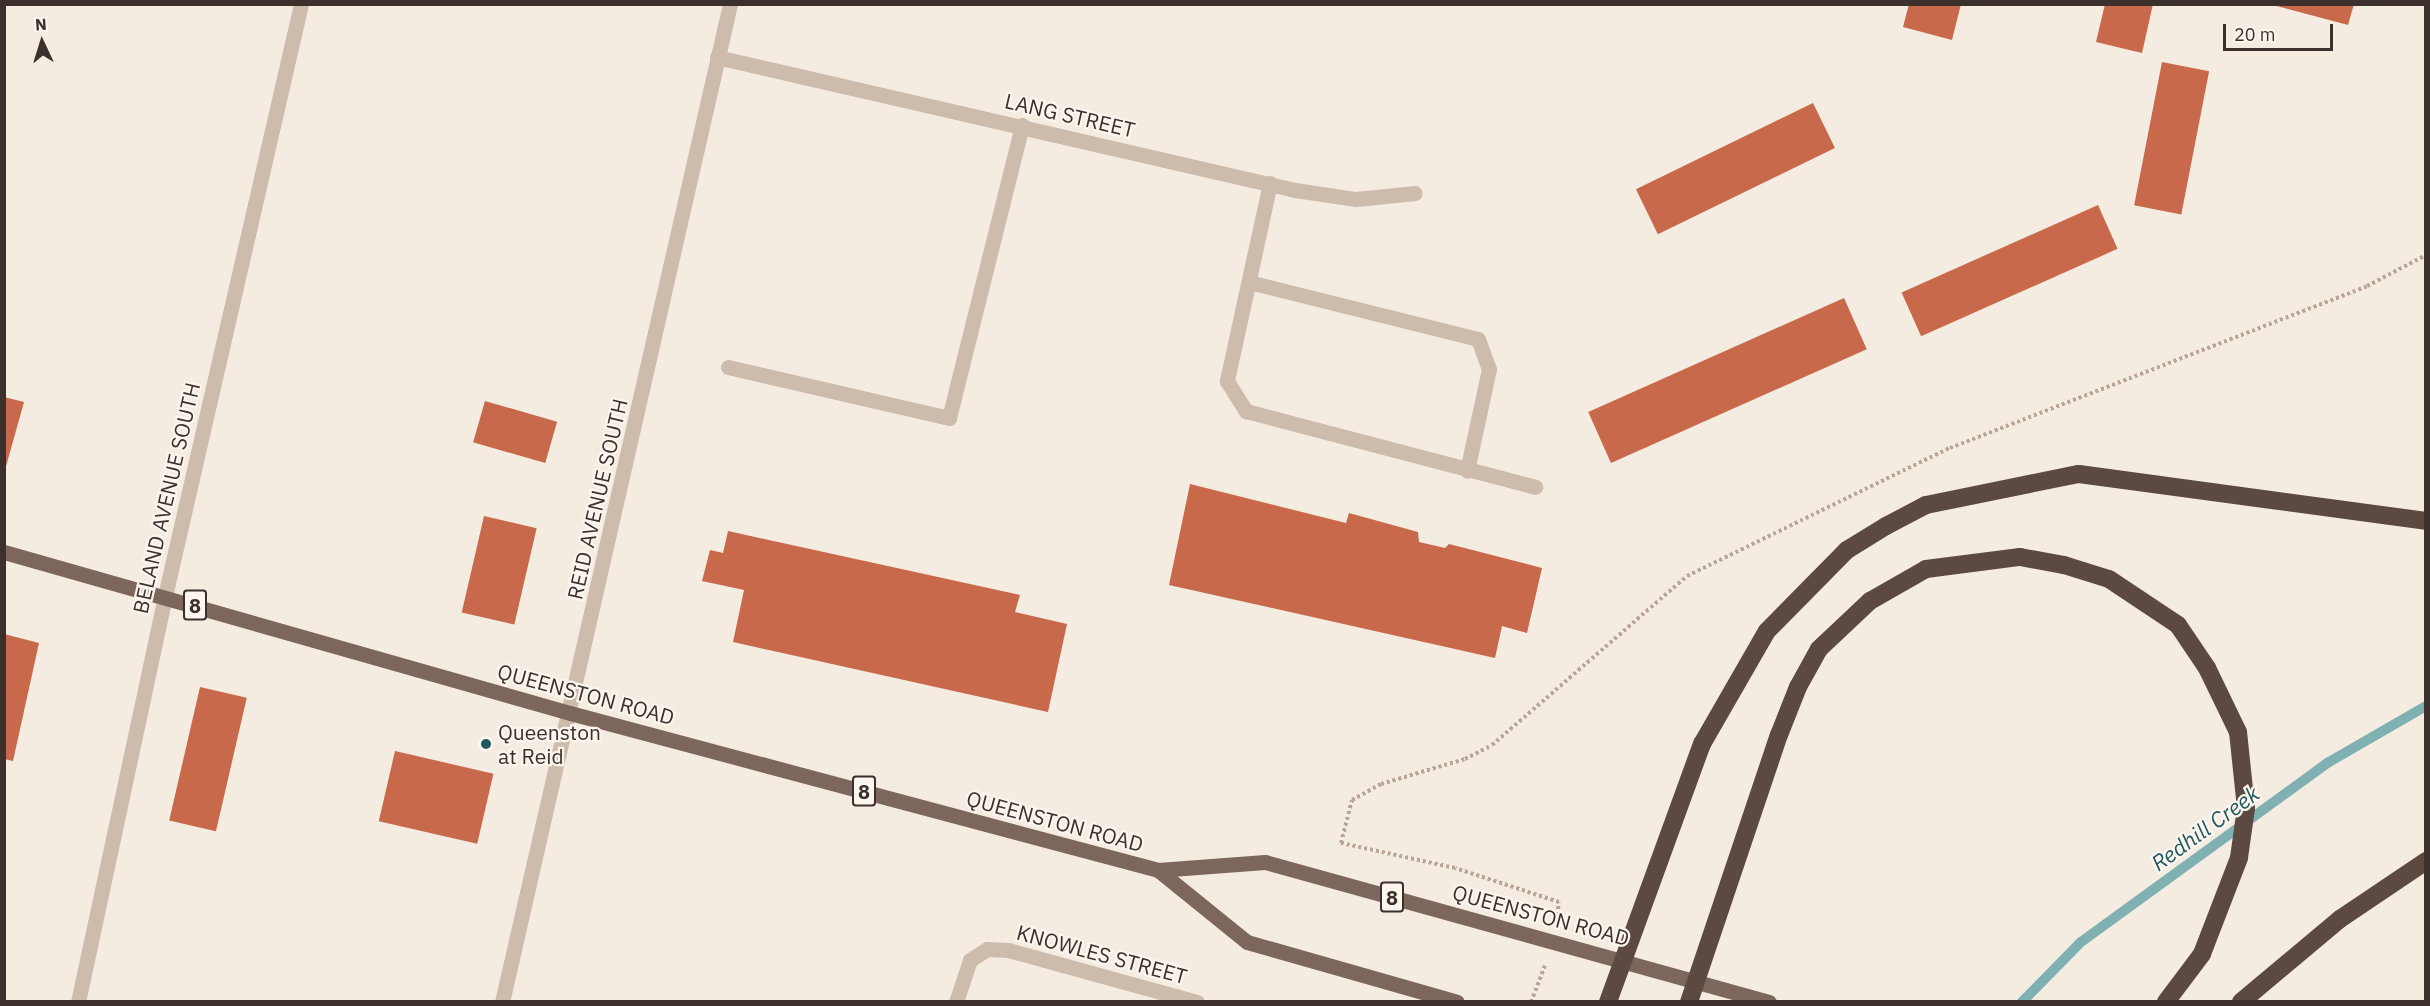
<!DOCTYPE html>
<style>
body{margin:0}
#map{position:relative;width:2430px;height:1006px;overflow:hidden;background:#f4ebe1;font-family:"IBM Plex Sans",sans-serif}
div>[style]{position:absolute}
.stream>*{height:10px;margin:-5px;padding:0 5px;transform-origin:5px;border-radius:5px;background:#7fb0b2}
.building>*{inset:0;background:#c8694b;transform-origin:0 0}
.path>*{height:4px;margin-top:-2px;transform-origin:0;background:repeating-linear-gradient(90deg,#b9a596 0 3px,transparent 0 6px)}
.service>*{height:15px;margin:-7.5px;padding:0 7.5px;transform-origin:7.5px;border-radius:7.5px;background:#cdbbac}
.minor>*{height:15px;margin:-7.5px;padding:0 7.5px;transform-origin:7.5px;border-radius:7.5px;background:#cdbbac}
.primary>*{height:15px;margin:-7.5px;padding:0 7.5px;transform-origin:7.5px;border-radius:7.5px;background:#7d675c}
.motorway>*{height:18px;margin:-9px;padding:0 9px;transform-origin:9px;border-radius:9px;background:#5c4a42}
.dots>*{width:16px;height:16px;translate:-50% -50%;box-sizing:border-box;border:3px solid #fbf5ee;border-radius:50%}
span{translate:-50% -50%;white-space:nowrap;text-align:center;line-height:1.15;-webkit-text-stroke:4.5px #fbf5ee;paint-order:stroke}
.shield-label span{padding:2px 4px;background:#fbf5ee;border:2px solid;border-radius:4px;-webkit-text-stroke-width:0}
.shield-label{font-size:20px;color:#3b302b;font-weight:700}
.street-label{font-size:21px;color:#3b302b}
.poi-label{font-size:21px;color:#3b302b}
.left{translate:0 -50%;text-align:left}
.water-label{font-size:22px;color:#1f5a5e;font-style:italic}
.frame{position:absolute;inset:0;border:6px solid #3b302b;pointer-events:none}
.north{position:absolute;left:12px;top:12px;width:60px;height:60px;-webkit-text-stroke:4px #fbf5ee;paint-order:stroke;rotate:356deg;font-size:16px;font-weight:700;line-height:24px;text-align:center;color:#3b302b}
.north::after{content:'';display:block;margin:auto;width:21px;height:27px;background:#3b302b;clip-path:polygon(50% 0,100% 100%,50% 72%,0 100%)}
.scale{position:absolute;left:2223px;top:24px;width:110px;height:27px;box-sizing:border-box;border:3px solid #3b302b;border-top:0;padding-left:8px;font-size:18px;line-height:21px;white-space:nowrap;color:#3b302b;-webkit-text-stroke:4px #fbf5ee;paint-order:stroke}
</style>
<div id="map">
<div class="stream">
<i style="left:2022px;top:1002px;width:84px;rotate:-45.5deg"></i>
<i style="left:2081px;top:942px;width:306px;rotate:-36deg"></i>
<i style="left:2329px;top:762px;width:112px;rotate:-30deg"></i>
</div>
<div class="building">
<i style="clip-path:polygon(1909px 4px,1961px 4px,1952px 40px,1903px 27px)"></i>
<i style="clip-path:polygon(2105px 4px,2153px 4px,2142px 53px,2096px 42px)"></i>
<i style="clip-path:polygon(2269px 4px,2354px 4px,2348px 25px)"></i>
<i style="left:2162px;top:62px;width:48px;height:146px;rotate:11deg"></i>
<i style="left:1813px;top:103px;width:50px;height:197px;rotate:64deg"></i>
<i style="left:2098px;top:205px;width:48px;height:215px;rotate:66deg"></i>
<i style="left:1844px;top:298px;width:56px;height:280px;rotate:66deg"></i>
<i style="clip-path:polygon(4px 397px,24px 402px,5px 470px,4px 470px)"></i>
<i style="left:485px;top:401px;width:75px;height:43px;rotate:16deg"></i>
<i style="clip-path:polygon(1190px 484px,1346px 523px,1349px 513px,1418px 532px,1419px 542px,1445px 548px,1449px 544px,1542px 568px,1527px 633px,1502px 626px,1495px 658px,1169px 585px)"></i>
<i style="left:484px;top:516px;width:54px;height:99px;rotate:13deg"></i>
<i style="clip-path:polygon(728px 531px,1020px 595px,1015px 612px,1067px 624px,1048px 712px,733px 642px,744px 590px,702px 581px,710px 550px,723px 553px)"></i>
<i style="clip-path:polygon(4px 634px,39px 643px,13px 761px,4px 759px)"></i>
<i style="left:200px;top:687px;width:48px;height:137px;rotate:13deg"></i>
<i style="left:395px;top:751px;width:101px;height:72px;rotate:13deg"></i>
</div>
<div class="path">
<i style="left:1557px;top:915px;width:13px;rotate:-81deg"></i>
<i style="left:1559px;top:902px;width:109px;rotate:-161.9deg"></i>
<i style="left:1455px;top:868px;width:117px;rotate:-167.6deg"></i>
<i style="left:1341px;top:843px;width:44px;rotate:-75.7deg"></i>
<i style="left:1352px;top:800px;width:33px;rotate:-29deg"></i>
<i style="left:1381px;top:784px;width:88px;rotate:-16.6deg"></i>
<i style="left:1465px;top:759px;width:30px;rotate:-27deg"></i>
<i style="left:1492px;top:745px;width:258px;rotate:-40.9deg"></i>
<i style="left:1687px;top:576px;width:292px;rotate:-26deg"></i>
<i style="left:1950px;top:448px;width:447px;rotate:-21.2deg"></i>
<i style="left:2367px;top:286px;width:67px;rotate:-27.7deg"></i>
<i style="left:1531px;top:1002px;width:39px;rotate:-69deg"></i>
</div>
<div class="service">
<i style="left:1270px;top:183px;width:203px;rotate:102.3deg"></i>
<i style="left:1227px;top:381px;width:36px;rotate:58deg"></i>
<i style="left:1246px;top:411px;width:299px;rotate:14.7deg"></i>
<i style="left:1249px;top:282px;width:236px;rotate:14deg"></i>
<i style="left:1478px;top:339px;width:32px;rotate:70deg"></i>
<i style="left:1489px;top:369px;width:104px;rotate:102.2deg"></i>
<i style="left:728px;top:367px;width:227px;rotate:13deg"></i>
<i style="left:949px;top:418px;width:302px;rotate:-76deg"></i>
</div>
<div class="minor">
<i style="left:717px;top:57px;width:593px;rotate:12.96deg"></i>
<i style="left:1295px;top:190px;width:62px;rotate:8.4deg"></i>
<i style="left:1356px;top:199px;width:59px;rotate:-5.8deg"></i>
<i style="left:78px;top:1002px;width:415px;rotate:-77.9deg"></i>
<i style="left:165px;top:596px;width:607px;rotate:-77.06deg"></i>
<i style="left:502px;top:1002px;width:1024px;rotate:-77.13deg"></i>
<i style="left:956px;top:1002px;width:44px;rotate:-71.6deg"></i>
<i style="left:970px;top:960px;width:20px;rotate:-33deg"></i>
<i style="left:987px;top:949px;width:21px;rotate:3deg"></i>
<i style="left:1008px;top:950px;width:196px;rotate:15.4deg"></i>
</div>
<div class="primary">
<i style="left:4px;top:552px;width:588px;rotate:15.88deg"></i>
<i style="left:570px;top:713px;width:609px;rotate:14.95deg"></i>
<i style="left:1158px;top:870px;width:107px;rotate:-4.3deg"></i>
<i style="left:1265px;top:862px;width:523px;rotate:15.52deg"></i>
<i style="left:1158px;top:870px;width:114px;rotate:39deg"></i>
<i style="left:1247px;top:942px;width:218px;rotate:15.9deg"></i>
</div>
<div class="motorway">
<i style="left:1608px;top:1002px;width:275px;rotate:-70deg"></i>
<i style="left:1702px;top:744px;width:130px;rotate:-60.1deg"></i>
<i style="left:1767px;top:631px;width:114px;rotate:-45.4deg"></i>
<i style="left:1847px;top:550px;width:46px;rotate:-31.6deg"></i>
<i style="left:1886px;top:526px;width:45px;rotate:-27.7deg"></i>
<i style="left:1926px;top:505px;width:156px;rotate:-11.5deg"></i>
<i style="left:2079px;top:474px;width:350px;rotate:7.7deg"></i>
<i style="left:1689px;top:1002px;width:282px;rotate:-71.4deg"></i>
<i style="left:1779px;top:735px;width:52px;rotate:-68.4deg"></i>
<i style="left:1798px;top:687px;width:43px;rotate:-61.1deg"></i>
<i style="left:1819px;top:649px;width:70px;rotate:-43.3deg"></i>
<i style="left:1870px;top:601px;width:64px;rotate:-29.7deg"></i>
<i style="left:1926px;top:569px;width:95px;rotate:-7.3deg"></i>
<i style="left:2020px;top:557px;width:45px;rotate:10.3deg"></i>
<i style="left:2064px;top:565px;width:47px;rotate:17.3deg"></i>
<i style="left:2109px;top:579px;width:83px;rotate:33.7deg"></i>
<i style="left:2178px;top:625px;width:52px;rotate:56deg"></i>
<i style="left:2207px;top:668px;width:71px;rotate:64.2deg"></i>
<i style="left:2238px;top:732px;width:76px;rotate:84deg"></i>
<i style="left:2246px;top:808px;width:50px;rotate:98deg"></i>
<i style="left:2239px;top:858px;width:103px;rotate:111.1deg"></i>
<i style="left:2202px;top:954px;width:60px;rotate:126.9deg"></i>
<i style="left:2241px;top:1002px;width:129px;rotate:-40deg"></i>
<i style="left:2340px;top:919px;width:104px;rotate:-34deg"></i>
</div>
<div class="dots">
<i style="left:486px;top:744px;background:#1f5a5e"></i>
</div>
<div class="shield-label">
<span style="left:195px;top:605px">8</span>
<span style="left:864px;top:791px">8</span>
<span style="left:1392px;top:897px">8</span>
</div>
<div class="street-label">
<span style="left:1070px;top:115px;rotate:13deg">LANG STREET</span>
<span style="left:166px;top:498px;rotate:-77deg">BELAND AVENUE SOUTH</span>
<span style="left:597px;top:499px;rotate:-77deg">REID AVENUE SOUTH</span>
<span style="left:586px;top:694px;rotate:15deg">QUEENSTON ROAD</span>
<span style="left:1055px;top:821px;rotate:15deg">QUEENSTON ROAD</span>
<span style="left:1541px;top:915px;rotate:15deg">QUEENSTON ROAD</span>
<span style="left:1102px;top:954px;rotate:15deg">KNOWLES STREET</span>
</div>
<div class="poi-label">
<span class="left" style="left:498px;top:744px">Queenston<br>at Reid</span>
</div>
<div class="water-label">
<span style="left:2205px;top:828px;rotate:-36deg">Redhill Creek</span>
</div>
<div class="frame"></div>
<div class="north">N</div>
<div class="scale">20 m</div>
</div>
